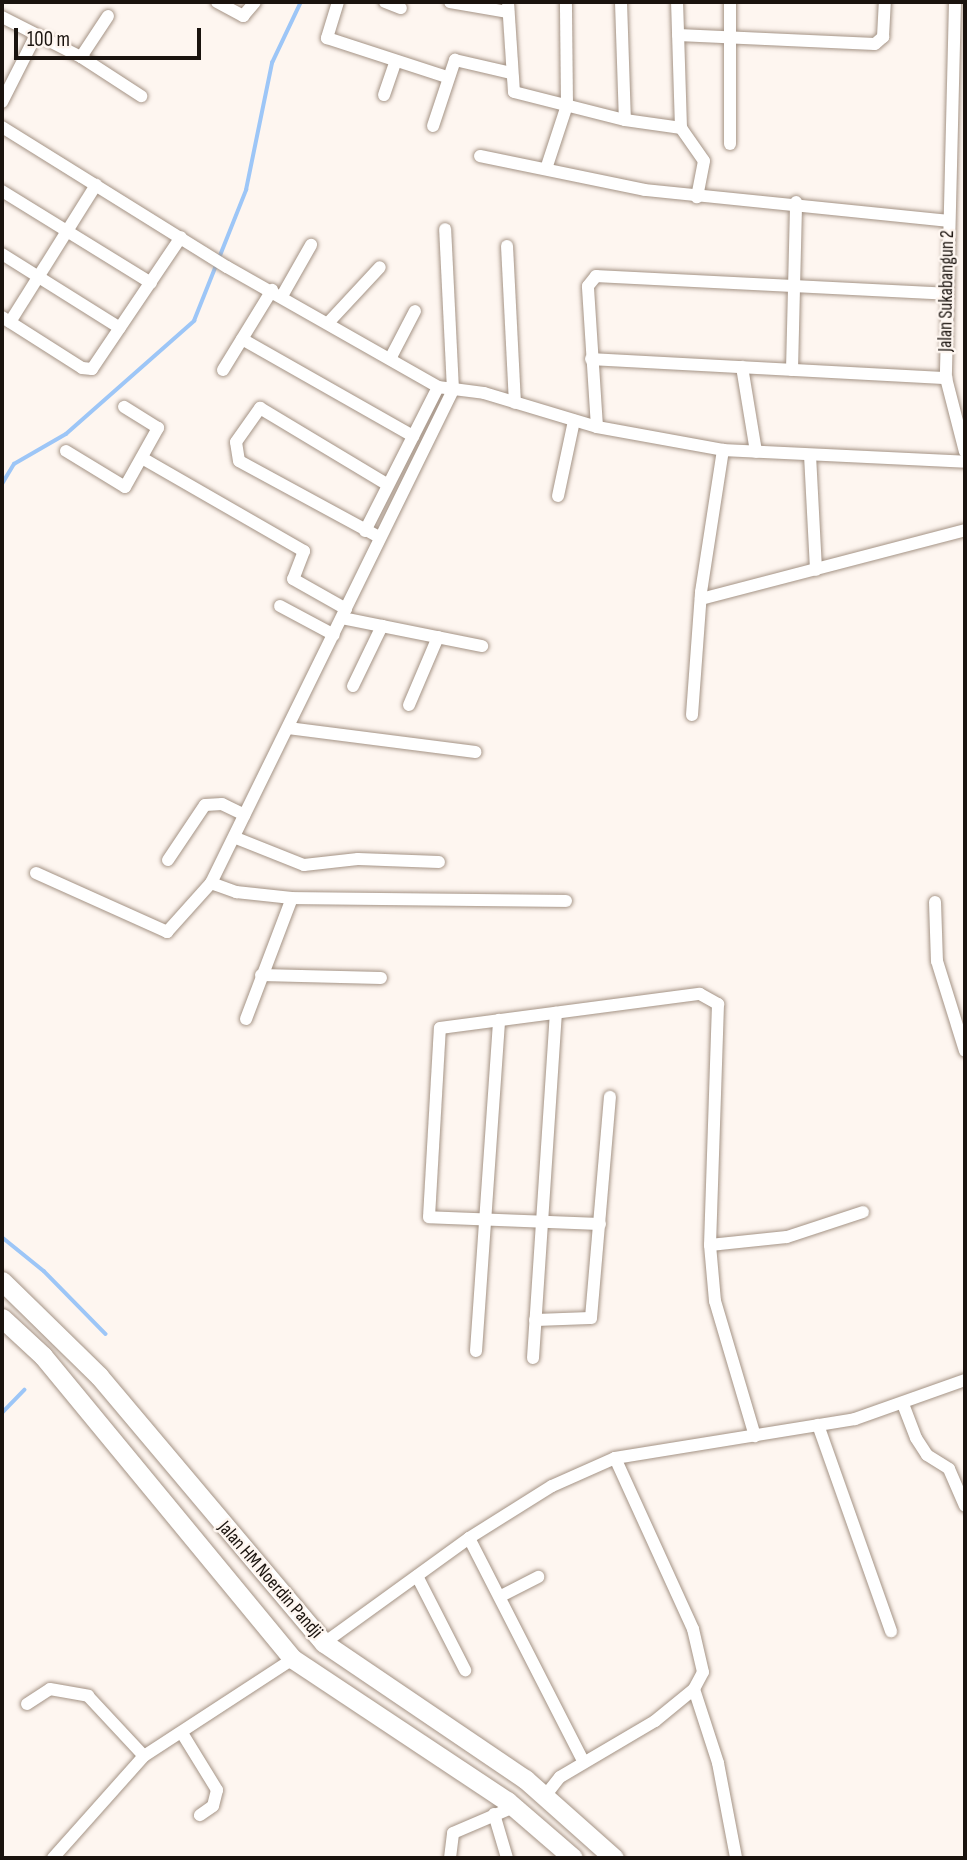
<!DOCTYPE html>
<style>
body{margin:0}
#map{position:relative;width:967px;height:1860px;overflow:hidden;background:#fef6f0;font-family:"Sofia Sans Condensed",sans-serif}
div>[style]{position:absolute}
.stream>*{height:3.5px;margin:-1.75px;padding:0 1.75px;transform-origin:1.75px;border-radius:1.75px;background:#9dc6f7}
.roads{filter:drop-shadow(0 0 2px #a49385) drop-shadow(0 0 2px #a49385)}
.street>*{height:12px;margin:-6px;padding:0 6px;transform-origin:6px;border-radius:6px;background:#fff}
.primary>*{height:19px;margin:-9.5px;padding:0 9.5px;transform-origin:9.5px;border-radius:9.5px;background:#fff}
span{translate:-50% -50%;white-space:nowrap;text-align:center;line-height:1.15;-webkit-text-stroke:5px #fef6f0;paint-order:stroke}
.street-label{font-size:19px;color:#1a130e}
.frame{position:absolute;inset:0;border:4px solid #1a130e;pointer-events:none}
.scale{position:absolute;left:14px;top:28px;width:187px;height:32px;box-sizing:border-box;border:4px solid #1a130e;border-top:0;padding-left:9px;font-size:21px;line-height:24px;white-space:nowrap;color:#1a130e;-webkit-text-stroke:5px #fef6f0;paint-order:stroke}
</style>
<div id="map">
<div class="stream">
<i style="left:2px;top:484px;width:23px;rotate:-59deg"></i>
<i style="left:14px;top:464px;width:60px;rotate:-30deg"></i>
<i style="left:66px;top:434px;width:171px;rotate:-41.4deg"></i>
<i style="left:194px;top:321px;width:141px;rotate:-68.3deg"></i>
<i style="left:246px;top:190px;width:130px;rotate:-78.4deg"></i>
<i style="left:272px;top:63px;width:68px;rotate:-64.6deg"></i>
<i style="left:2px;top:1237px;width:54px;rotate:39deg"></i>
<i style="left:44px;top:1271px;width:88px;rotate:45.5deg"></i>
<i style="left:2px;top:1413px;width:32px;rotate:-46deg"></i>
</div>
<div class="roads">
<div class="street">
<i style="left:217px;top:2px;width:30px;rotate:28deg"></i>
<i style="left:243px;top:16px;width:18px;rotate:-49deg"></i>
<i style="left:338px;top:2px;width:38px;rotate:107deg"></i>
<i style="left:327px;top:38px;width:126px;rotate:18deg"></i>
<i style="left:385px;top:2px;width:17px;rotate:21deg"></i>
<i style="left:450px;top:2px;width:59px;rotate:9.8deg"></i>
<i style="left:508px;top:2px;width:90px;rotate:86.2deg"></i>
<i style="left:514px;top:92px;width:114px;rotate:14.2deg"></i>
<i style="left:625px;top:120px;width:57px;rotate:8.1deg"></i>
<i style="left:681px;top:128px;width:126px;rotate:-91.8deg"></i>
<i style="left:621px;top:2px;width:118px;rotate:88.1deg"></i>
<i style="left:730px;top:2px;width:142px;rotate:90deg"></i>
<i style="left:955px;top:2px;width:376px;rotate:91.4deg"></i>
<i style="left:946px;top:378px;width:76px;rotate:75.6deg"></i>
<i style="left:2px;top:17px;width:89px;rotate:26.9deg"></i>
<i style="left:81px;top:57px;width:72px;rotate:33deg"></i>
<i style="left:678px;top:35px;width:197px;rotate:2.6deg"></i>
<i style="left:875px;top:44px;width:11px;rotate:-41deg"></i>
<i style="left:883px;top:37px;width:35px;rotate:-87deg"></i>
<i style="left:81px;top:57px;width:49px;rotate:-56.6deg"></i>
<i style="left:384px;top:95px;width:36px;rotate:-71deg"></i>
<i style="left:2px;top:102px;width:75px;rotate:-63.1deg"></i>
<i style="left:433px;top:126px;width:70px;rotate:-71.6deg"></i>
<i style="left:455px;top:60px;width:57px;rotate:13.1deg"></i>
<i style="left:2px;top:127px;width:265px;rotate:31.9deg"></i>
<i style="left:227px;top:267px;width:243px;rotate:29.6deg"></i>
<i style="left:438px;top:387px;width:46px;rotate:7.4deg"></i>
<i style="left:484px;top:393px;width:118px;rotate:16.7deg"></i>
<i style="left:597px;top:427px;width:128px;rotate:10.3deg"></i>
<i style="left:723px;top:450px;width:242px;rotate:2.8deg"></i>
<i style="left:681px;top:128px;width:40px;rotate:55.1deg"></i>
<i style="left:704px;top:161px;width:37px;rotate:101deg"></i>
<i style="left:480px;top:156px;width:168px;rotate:11.6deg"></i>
<i style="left:645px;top:190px;width:305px;rotate:5.8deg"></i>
<i style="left:546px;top:169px;width:67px;rotate:-71.8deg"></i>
<i style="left:567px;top:105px;width:103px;rotate:-90.6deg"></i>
<i style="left:2px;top:191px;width:175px;rotate:31.7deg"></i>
<i style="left:507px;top:246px;width:157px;rotate:87.1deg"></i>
<i style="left:2px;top:254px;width:139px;rotate:32.1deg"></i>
<i style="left:282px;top:296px;width:59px;rotate:-60.4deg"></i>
<i style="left:2px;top:317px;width:95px;rotate:32.5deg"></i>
<i style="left:82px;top:368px;width:10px;rotate:6deg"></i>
<i style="left:92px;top:369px;width:159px;rotate:-56deg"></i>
<i style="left:10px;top:322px;width:162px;rotate:-57.9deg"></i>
<i style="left:328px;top:323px;width:76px;rotate:-47.1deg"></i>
<i style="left:242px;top:339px;width:197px;rotate:29.6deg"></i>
<i style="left:390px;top:359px;width:54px;rotate:-62.5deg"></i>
<i style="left:591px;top:359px;width:356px;rotate:3.1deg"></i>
<i style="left:742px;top:367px;width:86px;rotate:80.6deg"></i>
<i style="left:223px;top:370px;width:94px;rotate:-58.5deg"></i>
<i style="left:792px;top:370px;width:168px;rotate:-88.6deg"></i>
<i style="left:597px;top:427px;width:141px;rotate:-93.7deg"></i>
<i style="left:588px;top:286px;width:13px;rotate:-51deg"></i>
<i style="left:596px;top:276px;width:350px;rotate:2.9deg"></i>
<i style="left:66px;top:451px;width:69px;rotate:31.4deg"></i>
<i style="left:125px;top:487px;width:68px;rotate:-60.8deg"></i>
<i style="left:158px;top:428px;width:40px;rotate:-148deg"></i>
<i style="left:810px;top:455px;width:115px;rotate:87deg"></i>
<i style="left:142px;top:458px;width:187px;rotate:29.9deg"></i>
<i style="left:304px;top:551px;width:30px;rotate:111deg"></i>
<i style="left:293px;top:579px;width:61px;rotate:29.5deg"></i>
<i style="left:558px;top:496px;width:77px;rotate:-78deg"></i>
<i style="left:365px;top:531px;width:161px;rotate:-63.1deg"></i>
<i style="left:379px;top:537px;width:159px;rotate:-151.5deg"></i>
<i style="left:239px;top:461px;width:19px;rotate:-99deg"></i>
<i style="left:236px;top:442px;width:42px;rotate:-54.8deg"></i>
<i style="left:260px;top:408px;width:149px;rotate:31deg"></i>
<i style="left:701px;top:599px;width:273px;rotate:-14.6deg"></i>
<i style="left:280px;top:606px;width:61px;rotate:28.2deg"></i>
<i style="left:342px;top:618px;width:143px;rotate:11.3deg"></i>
<i style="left:353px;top:686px;width:67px;rotate:-64.2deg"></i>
<i style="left:409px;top:705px;width:74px;rotate:-66.9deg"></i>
<i style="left:692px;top:715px;width:123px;rotate:-85.8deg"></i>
<i style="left:701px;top:592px;width:144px;rotate:-81.2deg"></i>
<i style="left:288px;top:728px;width:189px;rotate:7.3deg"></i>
<i style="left:236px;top:838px;width:73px;rotate:21.7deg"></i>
<i style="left:304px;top:865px;width:54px;rotate:-6.3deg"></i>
<i style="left:358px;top:859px;width:81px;rotate:2.1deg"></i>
<i style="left:168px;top:860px;width:66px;rotate:-56.1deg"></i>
<i style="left:205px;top:805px;width:17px;rotate:-3deg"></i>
<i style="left:222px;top:804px;width:25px;rotate:26deg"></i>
<i style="left:36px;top:873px;width:144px;rotate:24.2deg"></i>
<i style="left:167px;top:932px;width:66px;rotate:-48.1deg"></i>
<i style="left:211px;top:883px;width:549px;rotate:-63.85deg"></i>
<i style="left:453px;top:390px;width:161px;rotate:-92.8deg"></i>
<i style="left:211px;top:883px;width:27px;rotate:20deg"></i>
<i style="left:236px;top:892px;width:56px;rotate:6.1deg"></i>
<i style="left:292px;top:898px;width:274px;rotate:0.6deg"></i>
<i style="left:935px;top:902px;width:59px;rotate:88.1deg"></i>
<i style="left:937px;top:961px;width:94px;rotate:72.7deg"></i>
<i style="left:261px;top:975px;width:120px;rotate:1.4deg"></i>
<i style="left:246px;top:1019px;width:129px;rotate:-69.2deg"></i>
<i style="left:600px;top:1224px;width:171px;rotate:-177.7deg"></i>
<i style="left:429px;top:1217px;width:189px;rotate:-86.7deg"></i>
<i style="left:440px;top:1028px;width:262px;rotate:-7.5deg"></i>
<i style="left:700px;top:994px;width:21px;rotate:29deg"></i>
<i style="left:718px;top:1004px;width:241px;rotate:91.9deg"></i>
<i style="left:710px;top:1245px;width:56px;rotate:84.9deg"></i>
<i style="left:715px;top:1301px;width:141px;rotate:73.5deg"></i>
<i style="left:710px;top:1245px;width:77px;rotate:-5.9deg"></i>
<i style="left:787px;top:1237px;width:80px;rotate:-18.2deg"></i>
<i style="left:535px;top:1320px;width:56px;rotate:-2deg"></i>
<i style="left:591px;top:1318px;width:222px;rotate:-85.1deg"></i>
<i style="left:476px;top:1351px;width:332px;rotate:-86deg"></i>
<i style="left:533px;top:1358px;width:346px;rotate:-86.2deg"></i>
<i style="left:903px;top:1404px;width:36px;rotate:69deg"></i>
<i style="left:916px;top:1438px;width:20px;rotate:57deg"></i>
<i style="left:927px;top:1455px;width:26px;rotate:32deg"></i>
<i style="left:949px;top:1469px;width:40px;rotate:66.6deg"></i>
<i style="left:818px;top:1425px;width:219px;rotate:70.5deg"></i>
<i style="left:469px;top:1538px;width:250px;rotate:62.9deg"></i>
<i style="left:417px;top:1576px;width:106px;rotate:62.9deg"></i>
<i style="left:501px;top:1596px;width:42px;rotate:-27.2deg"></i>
<i style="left:324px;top:1643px;width:179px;rotate:-35.9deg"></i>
<i style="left:469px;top:1538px;width:98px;rotate:-32.1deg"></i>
<i style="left:552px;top:1486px;width:69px;rotate:-24deg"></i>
<i style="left:615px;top:1458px;width:243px;rotate:-9.2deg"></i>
<i style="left:855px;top:1419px;width:117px;rotate:-19.5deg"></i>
<i style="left:694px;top:1689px;width:78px;rotate:72deg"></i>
<i style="left:718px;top:1763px;width:96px;rotate:79.2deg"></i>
<i style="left:27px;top:1704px;width:27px;rotate:-33deg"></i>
<i style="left:50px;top:1689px;width:39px;rotate:10deg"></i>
<i style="left:88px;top:1696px;width:82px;rotate:47deg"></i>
<i style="left:182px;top:1733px;width:67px;rotate:58.4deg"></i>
<i style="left:217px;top:1790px;width:16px;rotate:104deg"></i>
<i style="left:213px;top:1806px;width:16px;rotate:145deg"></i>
<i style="left:545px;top:1796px;width:24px;rotate:-52deg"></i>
<i style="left:560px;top:1777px;width:110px;rotate:-30.5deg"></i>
<i style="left:655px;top:1721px;width:50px;rotate:-39.4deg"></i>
<i style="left:694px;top:1689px;width:19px;rotate:-62deg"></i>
<i style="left:703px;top:1672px;width:44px;rotate:-103.1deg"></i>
<i style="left:693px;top:1629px;width:188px;rotate:-114.5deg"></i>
<i style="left:494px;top:1814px;width:46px;rotate:73.5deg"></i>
<i style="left:53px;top:1858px;width:137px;rotate:-48.3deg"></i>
<i style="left:144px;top:1756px;width:178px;rotate:-33.1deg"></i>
<i style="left:450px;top:1858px;width:25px;rotate:-83deg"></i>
<i style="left:453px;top:1833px;width:66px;rotate:-23.1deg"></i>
</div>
<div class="primary">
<i style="left:2px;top:1281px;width:136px;rotate:44.4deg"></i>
<i style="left:99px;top:1376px;width:349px;rotate:49.9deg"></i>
<i style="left:324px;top:1643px;width:243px;rotate:34.1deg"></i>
<i style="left:525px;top:1779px;width:119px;rotate:41.6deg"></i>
<i style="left:2px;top:1318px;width:56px;rotate:42.8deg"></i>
<i style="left:43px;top:1356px;width:393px;rotate:50.5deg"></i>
<i style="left:293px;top:1659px;width:257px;rotate:33.6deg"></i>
<i style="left:507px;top:1801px;width:87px;rotate:40.8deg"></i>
</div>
</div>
<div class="street-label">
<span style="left:947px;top:291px;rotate:-89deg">Jalan Sukabangun 2</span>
<span style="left:270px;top:1580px;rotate:49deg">Jalan HM Noerdin Pandji</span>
</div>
<div class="frame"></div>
<div class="scale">100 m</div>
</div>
